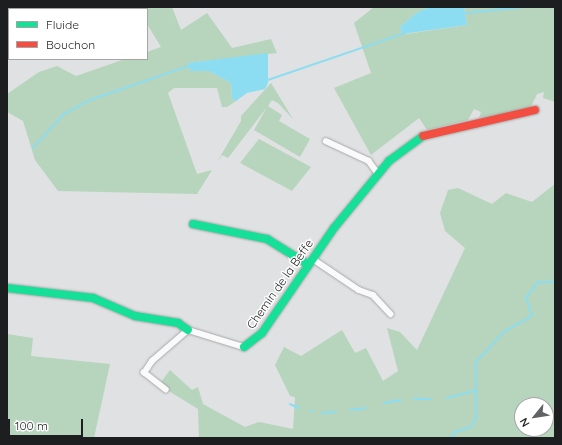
<!DOCTYPE html>
<style>
body{margin:0}
#map{position:relative;width:562px;height:445px;overflow:hidden;background:#dfe1e3;font-family:Quicksand,sans-serif}
div>[style]{position:absolute}
.green>*{inset:0;background:#b6d5bc}
.water>*{inset:0;background:#8cddf1}
.stream>*{height:1.5px;margin:-0.75px;padding:0 0.75px;transform-origin:0.75px;border-radius:0.75px;background:#8cddf1}
.roads{filter:drop-shadow(0 0 1px #a7a8aa) drop-shadow(0 0 1px #a7a8aa)}
.street>*{height:5.5px;margin:-2.75px;padding:0 2.75px;transform-origin:2.75px;border-radius:2.75px;background:#fafafb}
.fast>*{height:8px;margin:-4px;padding:0 4px;transform-origin:4px;border-radius:4px;background:#16e098}
.jam>*{height:8px;margin:-4px;padding:0 4px;transform-origin:4px;border-radius:4px;background:#f24e42}
span{translate:-50% -50%;white-space:nowrap;text-align:center;line-height:1.15;-webkit-text-stroke:3px #fff;paint-order:stroke}
.street-label{font-size:12px;color:#1d1e20}
.frame{position:absolute;inset:0;border:8px solid #1d1e20;pointer-events:none}
.legend{position:absolute;left:8px;top:8px;width:140px;height:52px;box-sizing:border-box;background:#fff;border:1px solid #a5a5a6;margin:0;padding:5px 7px;list-style:none;font-size:12px;color:#1d1e20}
.legend li{display:flex;align-items:center;gap:8px;height:20px}
.legend b{width:20px;border:1px solid #a5a5a6}
.north{position:absolute;left:514px;top:397px;width:40px;height:40px;box-sizing:border-box;background:#fff;border:1px solid #a5a5a6;border-radius:50%;rotate:240deg;font-size:11px;font-weight:700;line-height:16px;text-align:center;color:#1d1e20}
.north::after{content:'';display:block;margin:auto;width:14px;height:18px;background:#616264;clip-path:polygon(50% 0,100% 100%,50% 72%,0 100%)}
.scale{position:absolute;left:8px;top:419px;width:75px;height:18px;box-sizing:border-box;border:2px solid #1d1e20;border-top:0;padding-left:5px;font-size:12px;line-height:14px;white-space:nowrap;color:#1d1e20;-webkit-text-stroke:3px #fff;paint-order:stroke}
</style>
<div id="map">
<div class="green">
<i style="clip-path:polygon(137px 7px,172px 7px,181px 30px,207px 13px,232px 48px,271px 39px,277px 53px,188px 63px,190px 71px,209px 71px,231px 83px,232px 99px,236px 101px,227px 107px,222px 107px,217px 88px,174px 88px,168px 93px,197px 174px,212px 170px,197px 194px,58px 191px,35px 160px,23px 121px,7px 112px,7px 94px,39px 72px,57px 66px,76px 76px,125px 59px,147px 59px,147px 52px,161px 47px,147px 24px,147px 9px)"></i>
<i style="clip-path:polygon(374px 7px,429px 7px,415px 14px,400px 27px,402px 33px,406px 34px,467px 25px,464px 7px,555px 7px,555px 102px,543px 98px,544px 92px,537px 94px,530px 109px,479px 118px,481px 112px,474px 109px,468px 120px,427px 130px,419px 118px,371px 155px,334px 88px,371px 73px,354px 23px)"></i>
<i style="clip-path:polygon(271px 83px,293px 119px,278px 103px,272px 100px,268px 106px,282px 115px,279px 121px,310px 139px,300px 157px,254px 130px,267px 107px,228px 158px,222px 155px,217px 162px,241px 121px,241px 116px)"></i>
<i style="clip-path:polygon(259px 139px,311px 167px,292px 191px,240px 163px)"></i>
<i style="clip-path:polygon(evenodd,555px 184px,555px 438px,199px 438px,198px 409px,159px 385px,170px 370px,192px 390px,198px 387px,203px 404px,245px 427px,259px 422px,293px 429px,295px 397px,290px 396px,275px 365px,284px 347px,301px 356px,342px 330px,355px 353px,366px 348px,383px 381px,398px 371px,387px 328px,400px 332px,417px 350px,465px 248px,445px 231px,440px 213px,448px 190px,458px 188px,492px 204px,506px 193px,532px 202px,555px 184px,522px 405px,546px 405px,546px 429px,522px 429px,522px 405px)"></i>
<i style="clip-path:polygon(7px 334px,33px 338px,31px 356px,110px 364px,94px 438px,7px 438px)"></i>
</div>
<div class="water">
<i style="clip-path:polygon(429px 7px,464px 7px,467px 25px,402px 34px,400px 27px,415px 14px)"></i>
<i style="clip-path:polygon(268px 53px,268px 83px,265px 89px,247px 93px,236px 101px,232px 99px,231px 83px,209px 71px,190px 71px,188px 63px)"></i>
</div>
<div class="stream">
<i style="left:465px;top:13px;width:60px;rotate:-5.7deg"></i>
<i style="left:268px;top:80px;width:145px;rotate:-18.9deg"></i>
<i style="left:33px;top:148px;width:46px;rotate:-47.6deg"></i>
<i style="left:64px;top:114px;width:30px;rotate:-28deg"></i>
<i style="left:90px;top:100px;width:105px;rotate:-19deg"></i>
<i style="left:447px;top:398px;width:30px;rotate:-15deg"></i>
<i style="left:414px;top:399px;width:16px"></i>
<i style="left:384px;top:403px;width:17px;rotate:-10deg"></i>
<i style="left:290px;top:404px;width:10px;rotate:24deg"></i>
<i style="left:350px;top:410px;width:16px;rotate:-7deg"></i>
<i style="left:311px;top:411px;width:2px"></i>
<i style="left:322px;top:413px;width:14px;rotate:-4deg"></i>
<i style="left:450px;top:438px;width:8px;rotate:-50deg"></i>
<i style="left:455px;top:432px;width:17px;rotate:-17deg"></i>
<i style="left:471px;top:427px;width:10px;rotate:-61deg"></i>
<i style="left:476px;top:418px;width:56px;rotate:-90deg"></i>
<i style="left:476px;top:362px;width:41px;rotate:-47deg"></i>
<i style="left:504px;top:332px;width:32px;rotate:-30deg"></i>
<i style="left:532px;top:316px;width:19px;rotate:-108deg"></i>
<i style="left:526px;top:298px;width:20px;rotate:-53deg"></i>
<i style="left:538px;top:282px;width:17px"></i>
</div>
<div class="roads">
<div class="street">
<i style="left:326px;top:141px;width:47px;rotate:24.9deg"></i>
<i style="left:369px;top:161px;width:14px;rotate:54deg"></i>
<i style="left:313px;top:259px;width:55px;rotate:34deg"></i>
<i style="left:359px;top:290px;width:15px;rotate:20deg"></i>
<i style="left:373px;top:295px;width:26px;rotate:47deg"></i>
<i style="left:166px;top:390px;width:28px;rotate:-142deg"></i>
<i style="left:144px;top:373px;width:14px;rotate:-56deg"></i>
<i style="left:152px;top:361px;width:48px;rotate:-40.7deg"></i>
<i style="left:188px;top:330px;width:59px;rotate:16.9deg"></i>
</div>
<div class="fast">
<i style="left:193px;top:224px;width:76px;rotate:11.5deg"></i>
<i style="left:267px;top:239px;width:49px;rotate:31.8deg"></i>
<i style="left:7px;top:288px;width:87px;rotate:6.6deg"></i>
<i style="left:93px;top:298px;width:46px;rotate:23.2deg"></i>
<i style="left:135px;top:316px;width:44px;rotate:9.2deg"></i>
<i style="left:178px;top:323px;width:12px;rotate:35deg"></i>
<i style="left:244px;top:347px;width:23px;rotate:-38deg"></i>
<i style="left:262px;top:333px;width:127px;rotate:-55.6deg"></i>
<i style="left:334px;top:228px;width:87px;rotate:-50.6deg"></i>
<i style="left:389px;top:161px;width:42px;rotate:-36.3deg"></i>
</div>
<div class="jam">
<i style="left:423px;top:136px;width:115px;rotate:-13.1deg"></i>
</div>
</div>
<div class="street-label">
<span style="left:280px;top:284px;rotate:-55deg">Chemin de la Beffe</span>
</div>
<div class="frame"></div>
<ul class="legend">
<li><b style="height:5px;background:#16e098"></b>Fluide</li>
<li><b style="height:5px;background:#f24e42"></b>Bouchon</li>
</ul>
<div class="north">N</div>
<div class="scale">100 m</div>
</div>
